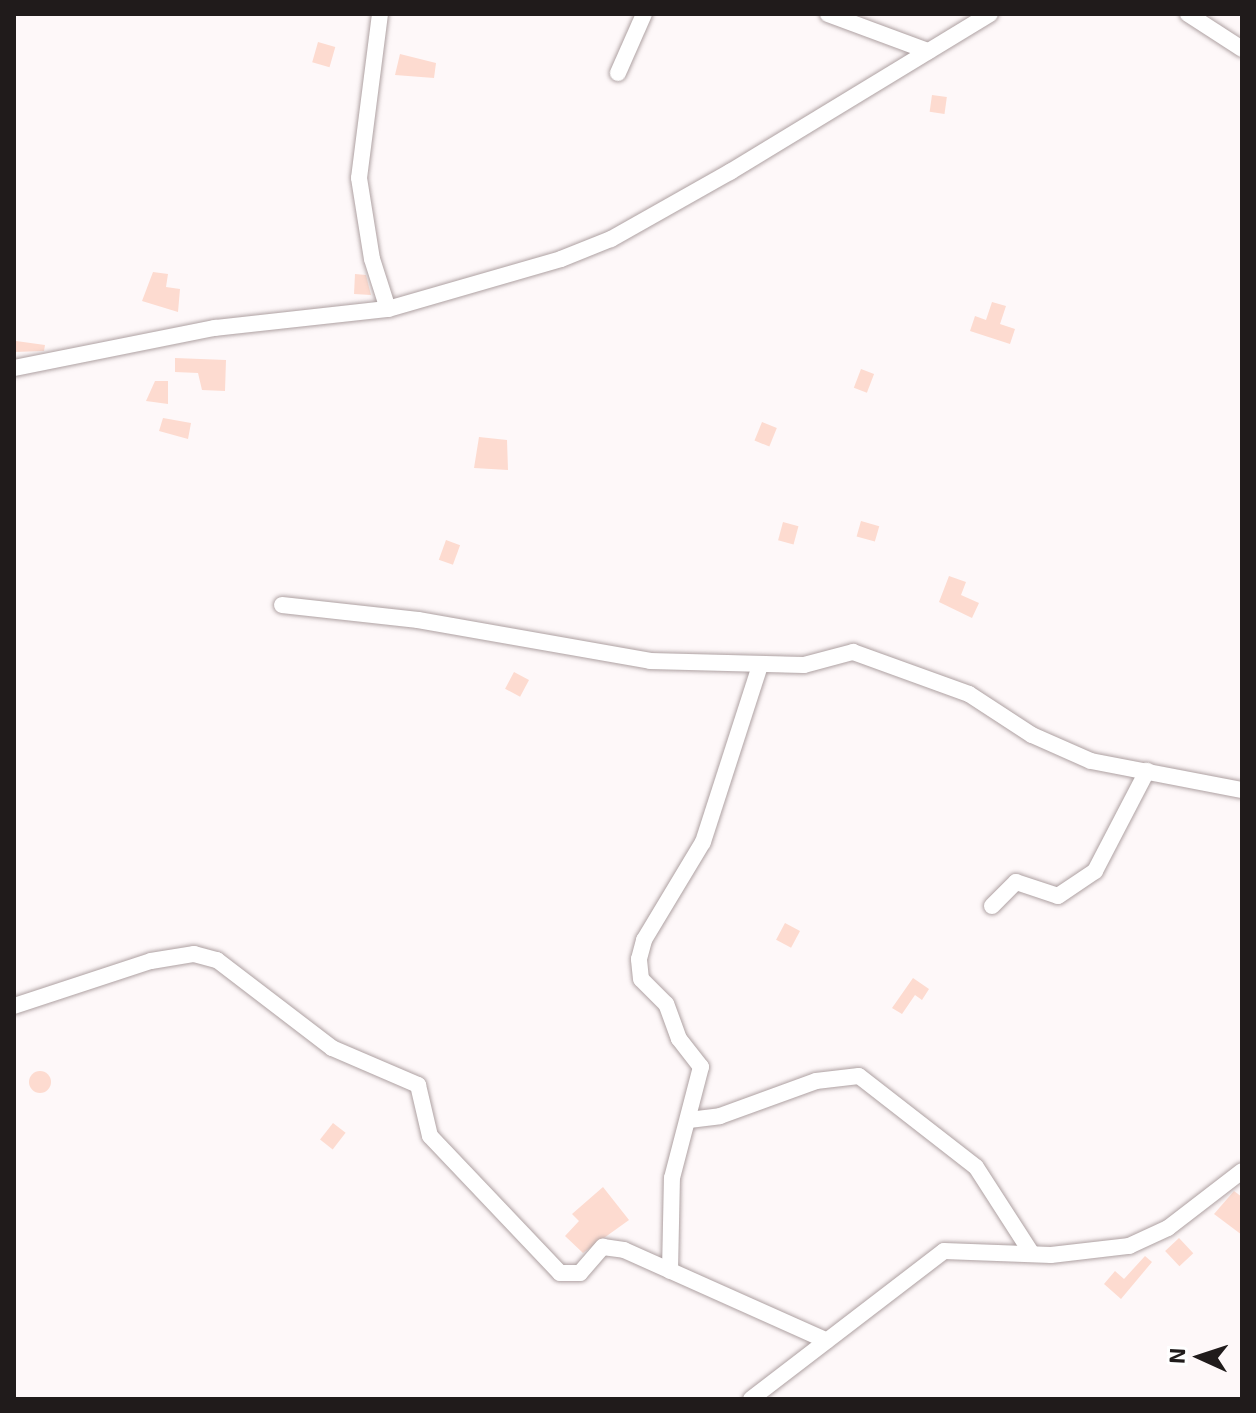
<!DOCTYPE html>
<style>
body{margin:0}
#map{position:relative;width:1256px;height:1413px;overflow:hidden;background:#fef8f9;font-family:"Exo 2",sans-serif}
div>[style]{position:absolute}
.building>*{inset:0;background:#fddbd0;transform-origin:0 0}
.round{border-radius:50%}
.roads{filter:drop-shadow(0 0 2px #aea1a2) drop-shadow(0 0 2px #aea1a2)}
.street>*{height:16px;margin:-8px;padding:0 8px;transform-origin:8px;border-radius:8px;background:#fff}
span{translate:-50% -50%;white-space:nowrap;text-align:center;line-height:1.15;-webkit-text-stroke:6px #fff;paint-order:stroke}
.frame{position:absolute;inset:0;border:16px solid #201b1b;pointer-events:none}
.north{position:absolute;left:1160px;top:1317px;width:80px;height:80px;-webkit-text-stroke:6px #fff;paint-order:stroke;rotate:273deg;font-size:22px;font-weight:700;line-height:32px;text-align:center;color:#201b1b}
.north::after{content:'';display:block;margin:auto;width:28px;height:36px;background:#201b1b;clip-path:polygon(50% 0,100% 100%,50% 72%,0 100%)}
</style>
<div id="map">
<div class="building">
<i style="left:318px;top:42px;width:18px;height:21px;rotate:16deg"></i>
<i style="clip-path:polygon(400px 54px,436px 63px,434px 78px,395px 75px)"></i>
<i style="left:932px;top:95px;width:15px;height:17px;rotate:8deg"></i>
<i style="clip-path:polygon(153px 272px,168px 274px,166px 287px,180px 289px,178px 312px,142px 301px)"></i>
<i style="clip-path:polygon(355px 274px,366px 275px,371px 295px,354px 294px)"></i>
<i style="clip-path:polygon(992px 302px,1006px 306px,1000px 324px,1015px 329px,1010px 344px,970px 331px,975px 316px,986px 320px)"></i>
<i style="clip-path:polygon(16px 341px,45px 345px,44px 351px,14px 352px)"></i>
<i style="clip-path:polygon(175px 358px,226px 360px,225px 391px,202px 390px,198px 373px,175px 372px)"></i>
<i style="left:861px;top:369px;width:14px;height:20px;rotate:21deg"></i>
<i style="clip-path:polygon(155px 381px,168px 381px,168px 404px,146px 401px)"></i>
<i style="clip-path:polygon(163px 418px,191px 423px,188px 439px,159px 431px)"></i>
<i style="left:762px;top:422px;width:16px;height:20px;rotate:22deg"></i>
<i style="clip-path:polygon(479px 437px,507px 440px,508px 470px,474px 468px)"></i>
<i style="left:861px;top:521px;width:19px;height:16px;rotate:16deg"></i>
<i style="left:783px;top:522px;width:16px;height:19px;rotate:15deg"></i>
<i style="left:446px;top:540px;width:15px;height:21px;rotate:20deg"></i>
<i style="clip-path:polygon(949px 576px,966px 582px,961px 595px,979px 603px,972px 618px,939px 602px)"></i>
<i style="left:514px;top:672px;width:17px;height:19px;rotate:28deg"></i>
<i style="left:785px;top:923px;width:17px;height:19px;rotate:28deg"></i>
<i style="clip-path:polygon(913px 978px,929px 989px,922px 1000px,915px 995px,902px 1014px,892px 1008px)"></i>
<i class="round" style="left:29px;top:1071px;width:22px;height:22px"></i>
<i style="left:333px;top:1123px;width:16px;height:21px;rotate:38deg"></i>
<i style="clip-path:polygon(603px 1187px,629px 1220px,583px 1253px,565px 1236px,579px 1221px,572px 1214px)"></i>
<i style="clip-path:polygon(1234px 1191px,1242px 1197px,1242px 1235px,1214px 1214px)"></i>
<i style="left:1179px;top:1238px;width:21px;height:19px;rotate:47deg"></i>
<i style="clip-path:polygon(1145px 1256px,1152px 1262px,1121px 1299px,1104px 1284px,1115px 1271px,1124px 1279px)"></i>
</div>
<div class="roads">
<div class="street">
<i style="left:380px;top:14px;width:165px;rotate:97.3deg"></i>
<i style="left:359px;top:178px;width:82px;rotate:80.9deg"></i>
<i style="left:372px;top:259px;width:52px;rotate:72.3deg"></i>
<i style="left:828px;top:14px;width:107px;rotate:20.3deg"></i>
<i style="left:1188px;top:14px;width:64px;rotate:32.9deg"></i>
<i style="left:618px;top:73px;width:64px;rotate:-66.2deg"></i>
<i style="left:14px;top:368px;width:205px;rotate:-11.3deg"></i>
<i style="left:215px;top:328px;width:174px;rotate:-6.3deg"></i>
<i style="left:388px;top:309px;width:180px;rotate:-16.1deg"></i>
<i style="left:561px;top:259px;width:54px;rotate:-21.8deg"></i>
<i style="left:611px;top:239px;width:137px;rotate:-29.4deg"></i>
<i style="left:730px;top:172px;width:304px;rotate:-31.3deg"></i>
<i style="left:282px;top:605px;width:137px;rotate:6.3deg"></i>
<i style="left:418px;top:620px;width:236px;rotate:10deg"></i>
<i style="left:650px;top:661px;width:154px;rotate:1.5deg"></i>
<i style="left:804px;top:665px;width:51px;rotate:-14.9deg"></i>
<i style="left:853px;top:652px;width:123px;rotate:19.9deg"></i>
<i style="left:969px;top:694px;width:75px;rotate:33.1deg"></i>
<i style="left:1032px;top:735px;width:64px;rotate:23.8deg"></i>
<i style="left:1091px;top:761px;width:154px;rotate:10.9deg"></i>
<i style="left:992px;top:906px;width:34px;rotate:-45deg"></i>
<i style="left:1016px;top:882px;width:44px;rotate:18.4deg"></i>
<i style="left:1058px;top:896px;width:45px;rotate:-34deg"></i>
<i style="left:1095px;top:871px;width:113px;rotate:-62.5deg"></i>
<i style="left:14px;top:1006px;width:144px;rotate:-18.2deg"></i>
<i style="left:151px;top:961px;width:44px;rotate:-9.2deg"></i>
<i style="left:194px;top:954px;width:24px;rotate:15deg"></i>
<i style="left:217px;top:960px;width:145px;rotate:37.4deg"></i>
<i style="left:332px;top:1048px;width:94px;rotate:23.3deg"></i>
<i style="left:418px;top:1085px;width:52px;rotate:76.8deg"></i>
<i style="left:430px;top:1136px;width:189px;rotate:46.5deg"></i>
<i style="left:560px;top:1273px;width:20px"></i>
<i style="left:580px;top:1273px;width:35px;rotate:-49deg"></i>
<i style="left:603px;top:1247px;width:21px;rotate:8deg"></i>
<i style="left:624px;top:1250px;width:222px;rotate:24.1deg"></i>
<i style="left:689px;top:1120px;width:31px;rotate:-7deg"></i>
<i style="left:720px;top:1116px;width:102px;rotate:-20deg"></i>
<i style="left:816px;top:1081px;width:43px;rotate:-6.6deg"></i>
<i style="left:859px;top:1076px;width:148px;rotate:37.9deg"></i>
<i style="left:976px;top:1167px;width:103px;rotate:57.2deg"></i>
<i style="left:670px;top:1271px;width:93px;rotate:-88.8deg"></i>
<i style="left:672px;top:1178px;width:115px;rotate:-75.4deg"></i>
<i style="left:701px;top:1067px;width:36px;rotate:-128deg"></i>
<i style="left:679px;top:1039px;width:37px;rotate:-110deg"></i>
<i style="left:666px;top:1004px;width:35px;rotate:-135deg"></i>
<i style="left:641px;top:979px;width:20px;rotate:-96deg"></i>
<i style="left:639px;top:959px;width:20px;rotate:-75deg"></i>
<i style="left:644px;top:940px;width:114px;rotate:-59deg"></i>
<i style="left:703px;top:842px;width:186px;rotate:-72.1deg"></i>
<i style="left:751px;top:1399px;width:243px;rotate:-37.5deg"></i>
<i style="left:944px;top:1251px;width:107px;rotate:2.1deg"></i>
<i style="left:1051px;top:1255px;width:79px;rotate:-6.6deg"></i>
<i style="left:1129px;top:1246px;width:43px;rotate:-24.8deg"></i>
<i style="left:1168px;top:1228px;width:93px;rotate:-37.6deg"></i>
</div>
</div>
<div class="frame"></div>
<div class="north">N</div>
</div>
